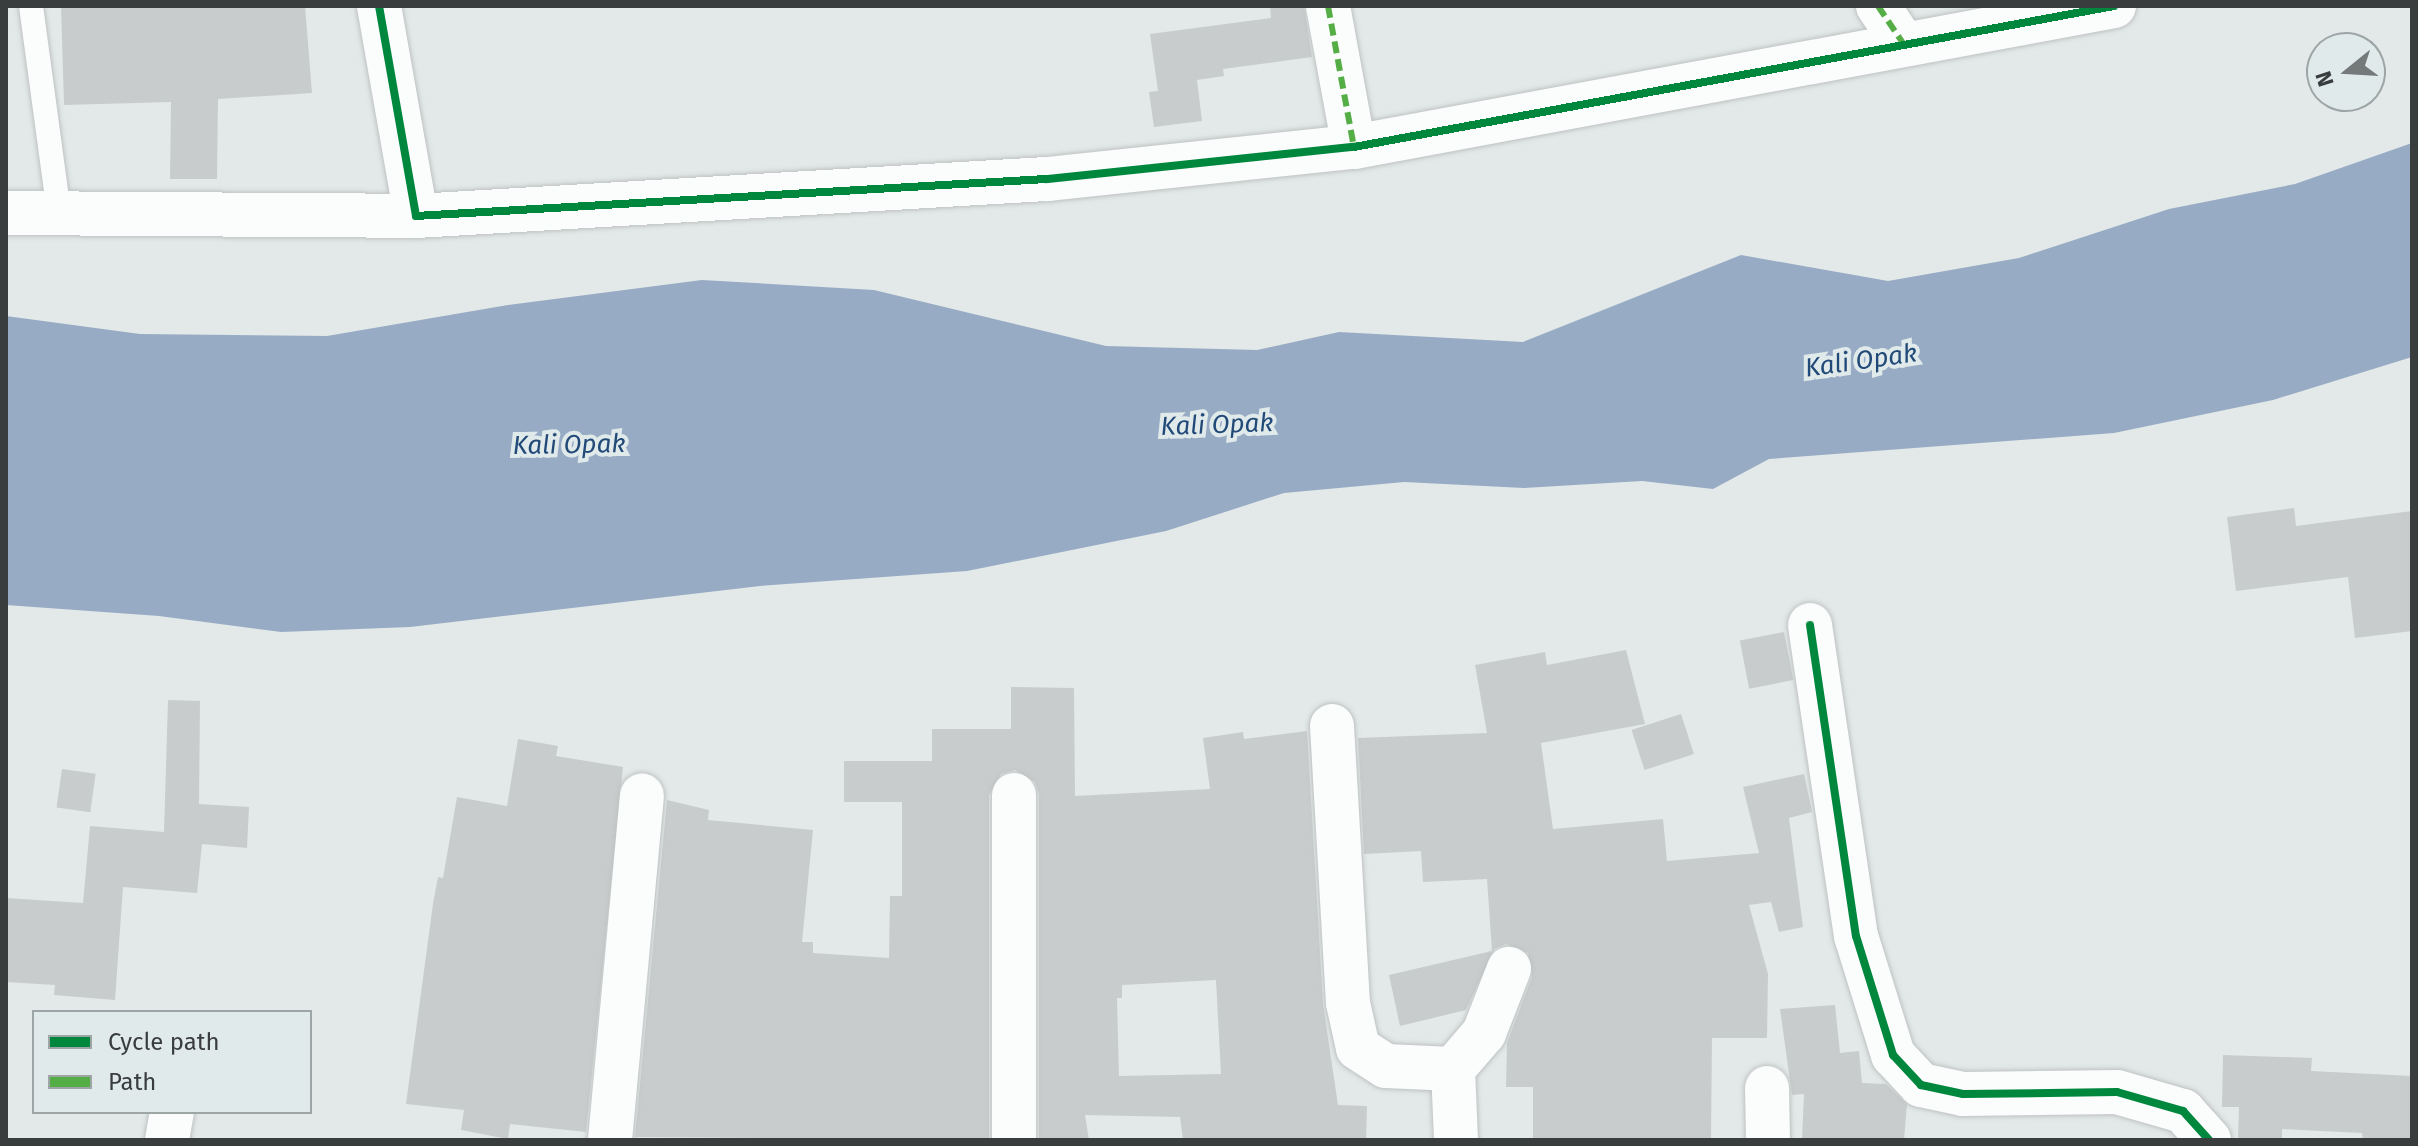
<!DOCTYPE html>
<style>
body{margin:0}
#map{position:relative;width:2418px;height:1146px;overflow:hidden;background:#e3e8e8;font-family:"Fira Sans",sans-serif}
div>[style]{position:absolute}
.water>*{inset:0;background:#97acc4}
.building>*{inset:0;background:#c9cccc;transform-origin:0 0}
.roads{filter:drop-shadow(0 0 2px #bec2c2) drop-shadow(0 0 2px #bec2c2)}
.service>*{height:24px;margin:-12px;padding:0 12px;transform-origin:12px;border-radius:12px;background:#fbfcfc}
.minor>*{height:44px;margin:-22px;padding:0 22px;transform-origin:22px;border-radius:22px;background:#fbfcfc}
.quiet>*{height:6px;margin-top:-3px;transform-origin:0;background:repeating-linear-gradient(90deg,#55ad46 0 12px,transparent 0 18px)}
.cycleway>*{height:8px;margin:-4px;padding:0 4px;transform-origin:4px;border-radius:4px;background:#00873e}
span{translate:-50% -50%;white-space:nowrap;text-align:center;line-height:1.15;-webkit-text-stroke:8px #e1eaea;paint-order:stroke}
.water-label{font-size:26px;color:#224a78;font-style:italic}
.frame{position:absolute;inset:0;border:8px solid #393d3d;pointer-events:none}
.legend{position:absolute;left:32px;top:1010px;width:280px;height:104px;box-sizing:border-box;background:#e1eaea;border:2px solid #9ea5a5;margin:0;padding:10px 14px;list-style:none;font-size:24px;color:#393d3d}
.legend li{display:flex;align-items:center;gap:16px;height:40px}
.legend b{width:40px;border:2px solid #9ea5a5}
.north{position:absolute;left:2306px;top:32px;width:80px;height:80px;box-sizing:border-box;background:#e1eaea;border:2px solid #9ea5a5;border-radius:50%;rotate:252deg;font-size:22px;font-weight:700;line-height:32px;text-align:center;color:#393d3d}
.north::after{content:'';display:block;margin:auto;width:28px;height:36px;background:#747979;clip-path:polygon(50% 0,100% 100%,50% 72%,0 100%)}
</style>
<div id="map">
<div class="water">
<i style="clip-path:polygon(2412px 143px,2412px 357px,2273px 400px,2114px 433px,1769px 459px,1713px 489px,1642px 481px,1524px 488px,1404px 482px,1284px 493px,1166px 531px,967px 571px,760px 586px,410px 627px,281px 632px,159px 616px,6px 605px,6px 316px,140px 334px,327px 336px,508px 305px,702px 280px,874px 290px,1106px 346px,1257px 350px,1339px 332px,1523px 342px,1741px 255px,1888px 281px,2019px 258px,2169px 209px,2295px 184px)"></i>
</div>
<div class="building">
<i style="clip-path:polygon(61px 6px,305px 6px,312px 93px,218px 99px,217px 179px,170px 179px,171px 102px,64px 105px)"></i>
<i style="clip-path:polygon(1270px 6px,1304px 6px,1312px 57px,1223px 69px,1224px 76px,1197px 80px,1202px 121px,1154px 127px,1149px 92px,1158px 91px,1150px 34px,1271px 18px)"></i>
<i style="clip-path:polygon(2294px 508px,2296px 526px,2412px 511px,2412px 631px,2355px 638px,2348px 577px,2236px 591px,2227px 517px)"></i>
<i style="left:1784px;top:632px;width:49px;height:45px;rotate:79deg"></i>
<i style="clip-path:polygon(1626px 650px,1645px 724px,1541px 743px,1553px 829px,1663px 819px,1667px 861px,1759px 853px,1743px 787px,1804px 774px,1812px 812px,1789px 818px,1803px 927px,1779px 932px,1771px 902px,1749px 905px,1768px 974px,1767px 1038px,1712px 1038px,1711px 1138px,1533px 1140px,1533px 1087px,1506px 1087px,1507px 1043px,1532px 977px,1528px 953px,1506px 944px,1494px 949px,1466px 1010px,1400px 1026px,1389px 975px,1492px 951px,1487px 879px,1423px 882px,1421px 851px,1364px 854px,1358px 738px,1487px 733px,1475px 665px,1545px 652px,1547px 665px)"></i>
<i style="clip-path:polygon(evenodd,1011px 687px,1074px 688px,1075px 796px,1210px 789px,1203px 738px,1243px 732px,1244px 739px,1307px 731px,1323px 1004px,1338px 1105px,1367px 1106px,1366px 1140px,1183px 1140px,1180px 1117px,1085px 1115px,1089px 1140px,1039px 1140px,1039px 795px,1035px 782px,1015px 770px,1001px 774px,989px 795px,989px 1140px,635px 1137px,667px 800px,709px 810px,708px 820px,813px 830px,802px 942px,813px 942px,813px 953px,889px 958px,890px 896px,902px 896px,902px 802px,844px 802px,844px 761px,932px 761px,932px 729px,1011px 729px,1011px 687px,1216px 980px,1221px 1074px,1119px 1076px,1117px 998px,1122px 998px,1122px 985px,1216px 980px)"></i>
<i style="clip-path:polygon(168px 700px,200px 701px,199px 804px,249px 807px,247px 848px,202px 844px,197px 893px,123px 887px,115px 1000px,54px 995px,55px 985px,6px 982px,6px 898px,83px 903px,90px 826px,164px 832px)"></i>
<i style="left:1681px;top:714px;width:42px;height:52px;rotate:72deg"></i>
<i style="clip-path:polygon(518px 739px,558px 746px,556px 756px,623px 767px,586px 1132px,510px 1124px,508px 1139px,461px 1130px,464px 1110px,406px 1104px,433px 904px,438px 877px,443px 878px,457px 797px,507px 806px)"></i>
<i style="left:62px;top:769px;width:34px;height:39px;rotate:8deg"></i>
<i style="clip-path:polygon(1835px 1005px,1840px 1053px,1859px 1051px,1862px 1083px,1886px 1084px,1907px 1104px,1904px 1140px,1802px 1140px,1804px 1094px,1792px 1095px,1780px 1009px)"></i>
<i style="clip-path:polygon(2223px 1055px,2312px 1058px,2311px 1071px,2412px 1076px,2412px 1140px,2363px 1140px,2362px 1133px,2282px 1129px,2282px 1140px,2238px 1140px,2239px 1107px,2222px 1107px)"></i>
</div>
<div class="roads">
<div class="service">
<i style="left:31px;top:6px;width:209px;rotate:82.3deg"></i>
</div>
<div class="minor">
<i style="left:379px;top:6px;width:213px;rotate:80deg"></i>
<i style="left:416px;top:216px;width:632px;rotate:-3.36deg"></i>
<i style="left:1047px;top:179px;width:309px;rotate:-6deg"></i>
<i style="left:1354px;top:147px;width:773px;rotate:-10.51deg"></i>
<i style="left:1328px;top:6px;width:143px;rotate:79.6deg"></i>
<i style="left:1878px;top:6px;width:45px;rotate:56deg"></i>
<i style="left:6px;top:213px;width:410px;rotate:0.4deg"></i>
<i style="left:1810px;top:625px;width:314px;rotate:81.6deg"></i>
<i style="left:1856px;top:936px;width:125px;rotate:72.7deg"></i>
<i style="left:1893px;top:1055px;width:41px;rotate:47deg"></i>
<i style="left:1921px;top:1085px;width:43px;rotate:12.1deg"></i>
<i style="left:1963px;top:1094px;width:154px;rotate:-0.7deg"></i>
<i style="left:2117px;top:1092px;width:69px;rotate:16.1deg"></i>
<i style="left:2183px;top:1111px;width:39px;rotate:48deg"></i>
<i style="left:1332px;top:726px;width:277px;rotate:86.7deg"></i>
<i style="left:1348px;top:1003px;width:46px;rotate:77.5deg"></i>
<i style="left:1358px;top:1048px;width:33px;rotate:33deg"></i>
<i style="left:1386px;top:1066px;width:67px;rotate:2.6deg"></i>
<i style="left:1014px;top:795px;width:345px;rotate:90deg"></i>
<i style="left:1767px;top:1088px;width:52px;rotate:88.9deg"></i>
<i style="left:167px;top:1140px;width:28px;rotate:-80deg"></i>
<i style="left:610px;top:1140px;width:346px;rotate:-84.7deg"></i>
<i style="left:1456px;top:1140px;width:71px;rotate:-92.4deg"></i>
<i style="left:1453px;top:1069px;width:48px;rotate:-49.3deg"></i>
<i style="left:1484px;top:1033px;width:69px;rotate:-68.7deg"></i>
</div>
</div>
<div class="quiet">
<i style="left:1328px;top:6px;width:143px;rotate:79.6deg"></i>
<i style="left:1878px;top:6px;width:45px;rotate:56deg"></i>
</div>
<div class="cycleway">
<i style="left:379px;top:6px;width:213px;rotate:80deg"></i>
<i style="left:416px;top:216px;width:632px;rotate:-3.36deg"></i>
<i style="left:1047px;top:179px;width:309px;rotate:-6deg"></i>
<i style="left:1354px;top:147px;width:773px;rotate:-10.51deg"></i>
<i style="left:1810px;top:625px;width:314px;rotate:81.6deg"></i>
<i style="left:1856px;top:936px;width:125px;rotate:72.7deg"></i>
<i style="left:1893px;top:1055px;width:41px;rotate:47deg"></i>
<i style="left:1921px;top:1085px;width:43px;rotate:12.1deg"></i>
<i style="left:1963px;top:1094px;width:154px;rotate:-0.7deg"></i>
<i style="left:2117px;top:1092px;width:69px;rotate:16.1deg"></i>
<i style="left:2183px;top:1111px;width:39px;rotate:48deg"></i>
</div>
<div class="water-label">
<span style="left:1861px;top:361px;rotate:-8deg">Kali Opak</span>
<span style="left:1217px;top:425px;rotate:-2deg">Kali Opak</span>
<span style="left:569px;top:445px;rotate:-1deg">Kali Opak</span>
</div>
<div class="frame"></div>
<ul class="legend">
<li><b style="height:10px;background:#00873e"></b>Cycle path</li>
<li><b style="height:10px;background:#55ad46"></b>Path</li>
</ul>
<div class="north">N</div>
</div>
